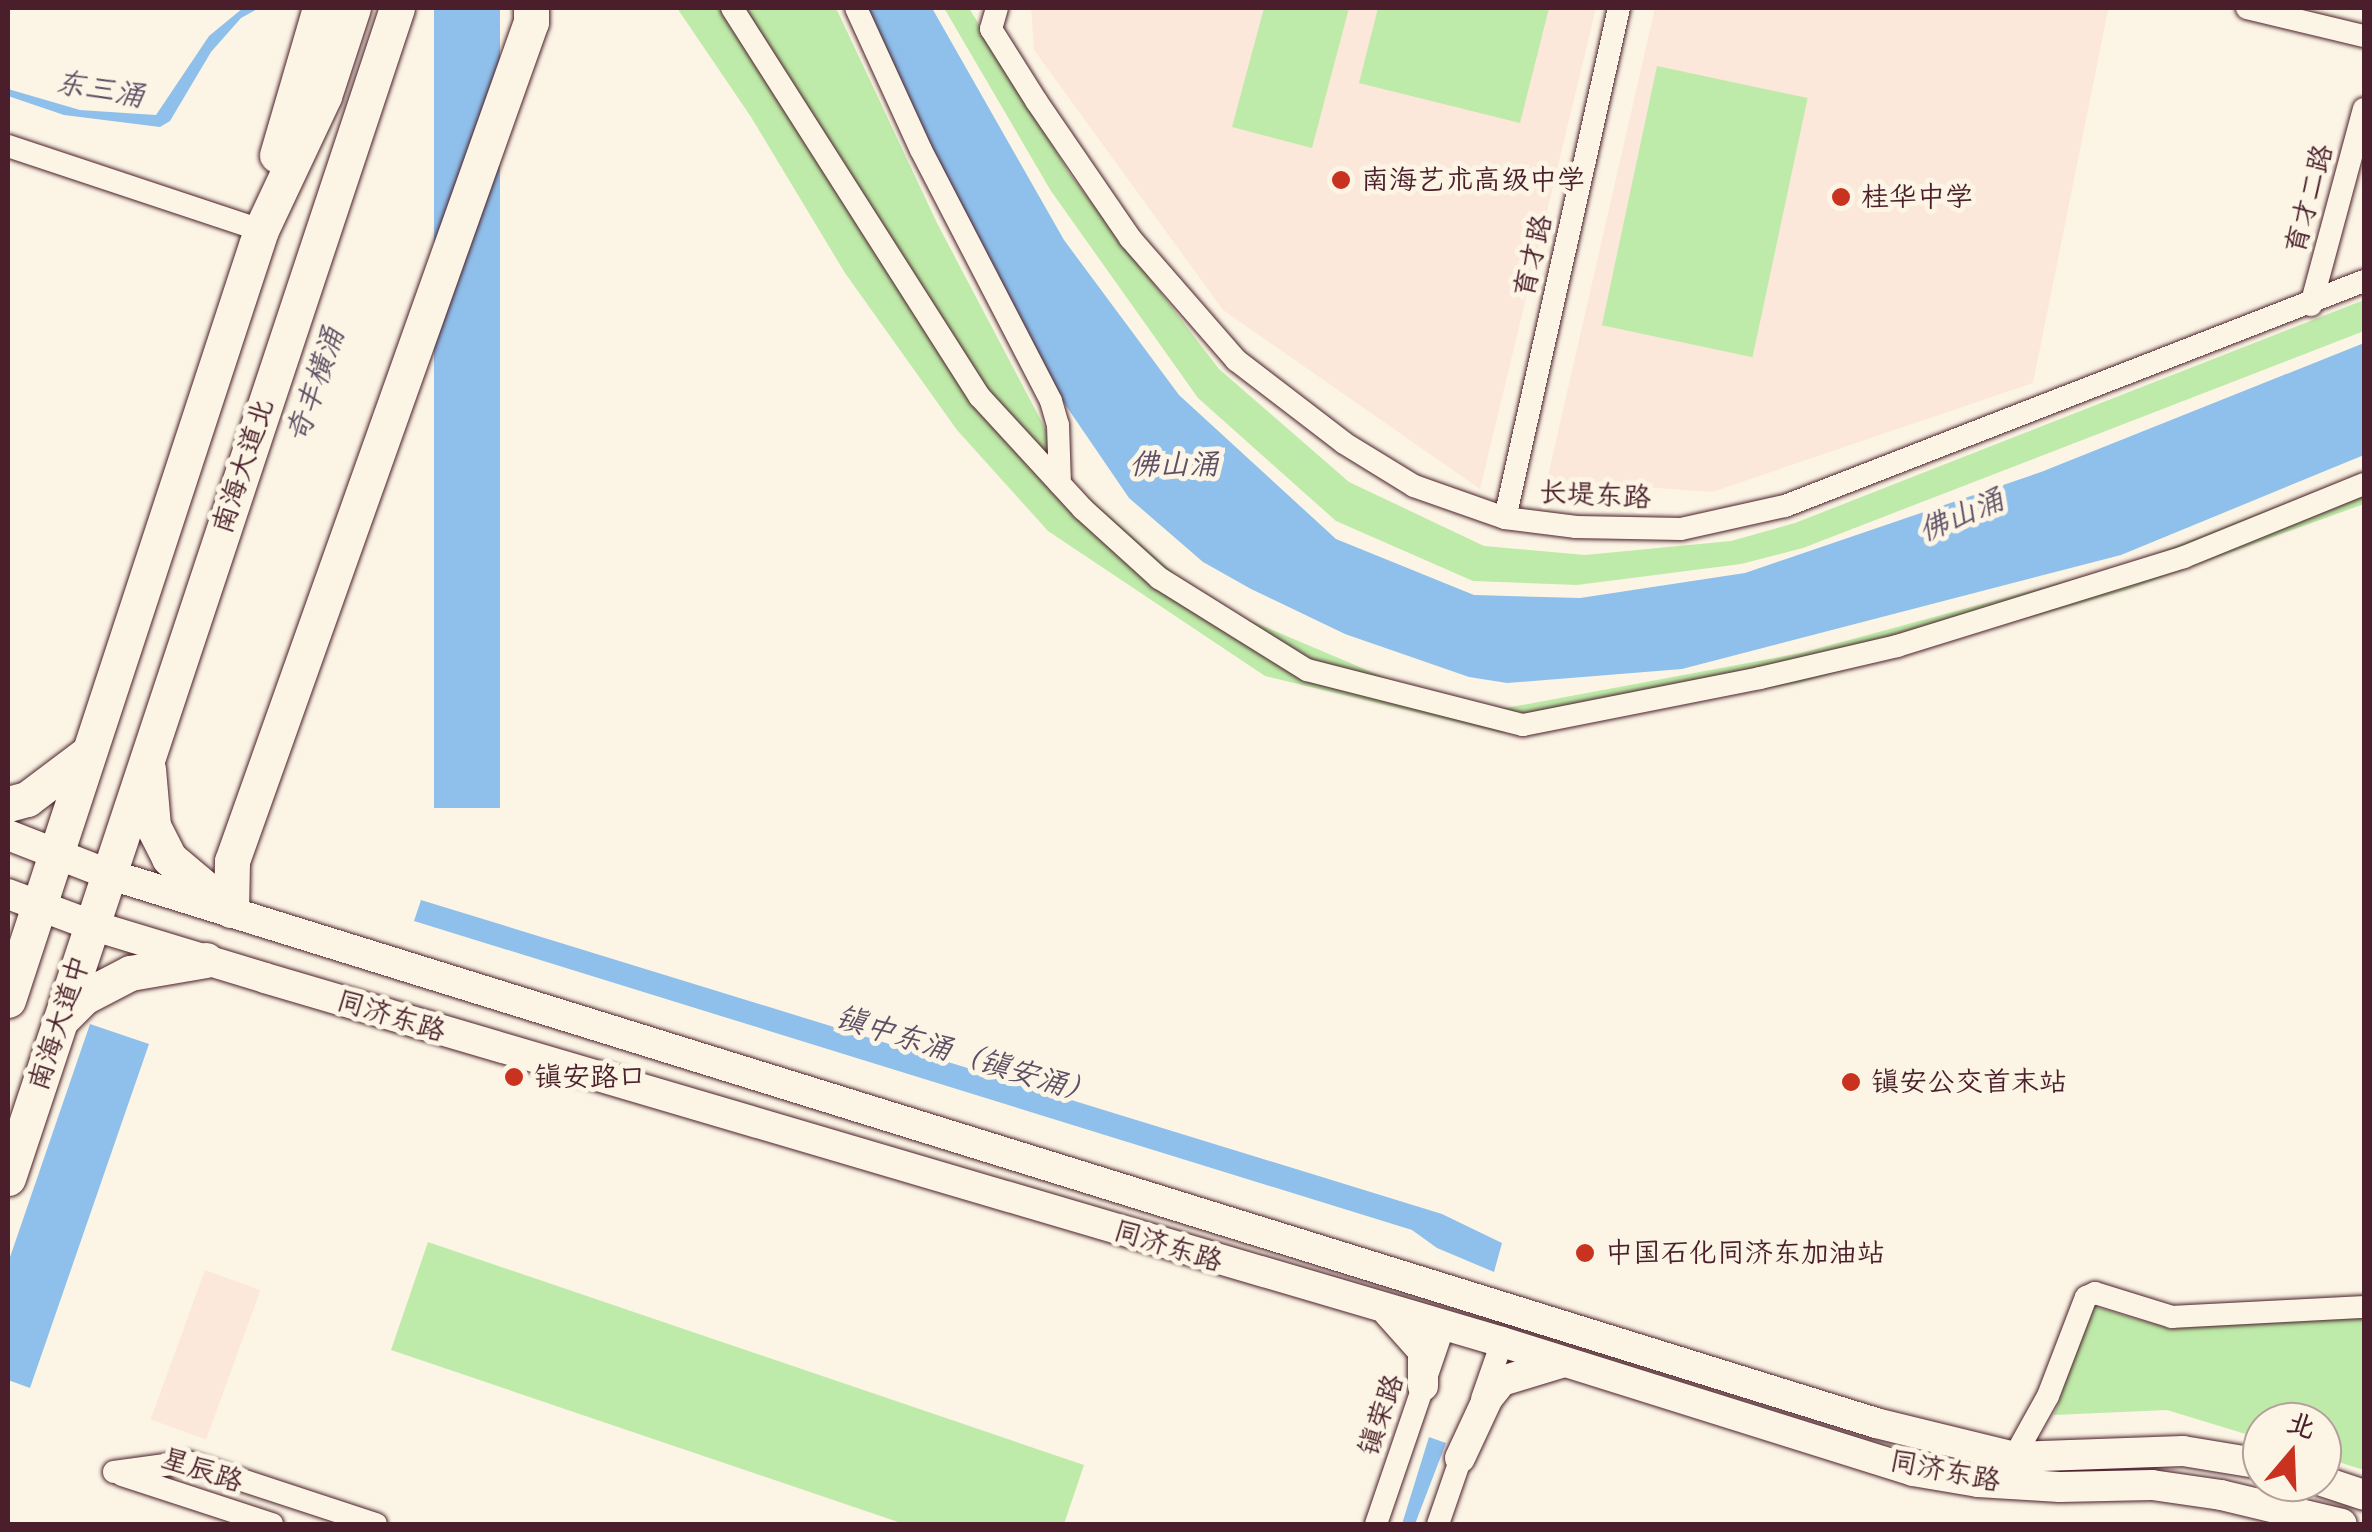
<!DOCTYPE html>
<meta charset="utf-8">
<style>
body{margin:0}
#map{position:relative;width:2372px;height:1532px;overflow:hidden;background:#fcf5e5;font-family:Sriracha,"LXGW WenKai TC",sans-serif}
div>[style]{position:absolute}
.built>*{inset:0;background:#fbe8da;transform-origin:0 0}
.green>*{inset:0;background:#beeba9;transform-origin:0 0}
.water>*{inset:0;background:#8fc0eb;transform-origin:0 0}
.roads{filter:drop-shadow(0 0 2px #4a1f2b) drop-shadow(0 0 2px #4a1f2b)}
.minor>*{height:22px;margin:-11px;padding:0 11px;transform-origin:11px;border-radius:11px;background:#fcf5e5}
.major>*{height:30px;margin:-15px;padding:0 15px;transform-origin:15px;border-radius:15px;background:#fcf5e5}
.highway>*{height:35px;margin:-17.5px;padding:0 17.5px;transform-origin:17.5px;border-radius:17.5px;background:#fcf5e5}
.dots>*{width:28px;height:28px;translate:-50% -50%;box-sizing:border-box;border:5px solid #fcf5e5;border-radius:50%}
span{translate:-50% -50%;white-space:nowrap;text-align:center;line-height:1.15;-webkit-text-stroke:10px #fcf5e5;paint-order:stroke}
.poi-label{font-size:28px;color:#4a1f2b}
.left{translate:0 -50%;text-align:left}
.street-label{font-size:28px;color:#4a1f2b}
.water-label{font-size:30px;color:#5f4f65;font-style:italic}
.frame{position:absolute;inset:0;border:10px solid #4a1f2b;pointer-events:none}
.north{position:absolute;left:2242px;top:1402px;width:100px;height:100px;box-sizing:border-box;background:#fcf5e5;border:2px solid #b59f9b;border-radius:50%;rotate:19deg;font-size:28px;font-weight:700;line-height:40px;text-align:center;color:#4a1f2b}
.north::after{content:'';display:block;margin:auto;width:35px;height:45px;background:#c8321e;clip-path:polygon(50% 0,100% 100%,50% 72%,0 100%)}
</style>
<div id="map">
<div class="built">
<i style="clip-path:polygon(1031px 8px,1596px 8px,1480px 489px,1223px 310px,1034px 50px)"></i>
<i style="clip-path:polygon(1655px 8px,2108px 10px,2033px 383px,1712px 492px,1547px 480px)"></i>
<i style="left:205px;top:1270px;width:59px;height:159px;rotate:20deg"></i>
</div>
<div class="green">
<i style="clip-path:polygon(677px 8px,836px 8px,937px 223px,1046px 430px,1054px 467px,1176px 575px,1244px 618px,1395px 682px,1456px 701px,1506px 708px,1801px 653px,2130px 564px,2364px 472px,2364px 504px,2127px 590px,1799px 683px,1502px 733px,1265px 676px,1048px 531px,957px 430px,845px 273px,751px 117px)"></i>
<i style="clip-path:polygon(944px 8px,969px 8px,1069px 173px,1219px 369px,1349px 482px,1484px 546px,1585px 555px,1731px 541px,1795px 523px,2364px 300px,2364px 331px,1803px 548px,1741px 564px,1577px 585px,1473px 581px,1336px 521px,1198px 398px,1051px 191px)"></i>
<i style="clip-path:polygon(1264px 8px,1349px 8px,1312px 148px,1232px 127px)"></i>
<i style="clip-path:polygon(1378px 8px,1549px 8px,1520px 123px,1359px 83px)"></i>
<i style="left:1657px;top:66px;width:154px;height:265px;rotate:12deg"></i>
<i style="clip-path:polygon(428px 1242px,1084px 1465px,1064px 1524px,904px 1524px,391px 1350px)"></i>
<i style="clip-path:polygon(2092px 1306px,2171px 1329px,2364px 1314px,2364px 1470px,2322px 1457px,2322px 1422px,2262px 1422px,2262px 1439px,2167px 1410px,2054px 1415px)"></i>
</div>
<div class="water">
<i style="clip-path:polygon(243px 8px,259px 8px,241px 18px,211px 52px,170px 121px,160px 127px,64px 115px,8px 96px,8px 89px,80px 110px,156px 115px,209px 36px)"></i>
<i style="left:434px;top:8px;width:66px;height:800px"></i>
<i style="clip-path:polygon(861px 8px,932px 8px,1064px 240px,1179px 395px,1336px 539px,1474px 595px,1580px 598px,1745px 573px,2041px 472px,2364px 343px,2364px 455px,2121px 555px,1682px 669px,1507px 683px,1469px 677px,1345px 634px,1251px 589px,1203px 562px,1129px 498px,1058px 394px)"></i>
<i style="clip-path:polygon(421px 900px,1442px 1214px,1502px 1243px,1494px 1272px,1437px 1248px,1412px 1230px,414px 921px)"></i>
<i style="clip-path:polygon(90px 1024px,149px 1044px,30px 1388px,8px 1380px,8px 1263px)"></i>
<i style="clip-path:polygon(1429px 1437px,1446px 1443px,1415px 1524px,1402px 1524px)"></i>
</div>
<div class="roads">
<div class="minor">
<i style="left:732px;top:8px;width:461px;rotate:57.5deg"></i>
<i style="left:980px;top:397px;width:152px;rotate:47.4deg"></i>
<i style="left:1083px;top:509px;width:103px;rotate:42.2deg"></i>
<i style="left:1159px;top:578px;width:174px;rotate:31.9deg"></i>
<i style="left:1307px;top:670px;width:223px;rotate:14.3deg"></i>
<i style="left:1523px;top:725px;width:242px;rotate:-11.2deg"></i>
<i style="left:1760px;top:678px;width:141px;rotate:-13.1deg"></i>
<i style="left:1897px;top:646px;width:300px;rotate:-17.2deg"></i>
<i style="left:2184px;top:557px;width:194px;rotate:-22.1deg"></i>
<i style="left:856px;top:8px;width:156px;rotate:65.4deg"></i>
<i style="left:921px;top:150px;width:283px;rotate:62.6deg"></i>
<i style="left:1051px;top:401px;width:25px;rotate:74deg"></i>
<i style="left:1058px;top:425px;width:59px;rotate:88.1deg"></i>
<i style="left:997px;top:8px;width:22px;rotate:106deg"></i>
<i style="left:991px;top:29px;width:86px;rotate:57.8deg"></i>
<i style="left:1037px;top:102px;width:165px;rotate:55.6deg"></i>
<i style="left:1130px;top:238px;width:162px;rotate:49deg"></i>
<i style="left:1236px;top:360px;width:136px;rotate:37.5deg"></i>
<i style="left:1344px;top:443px;width:82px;rotate:31.6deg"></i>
<i style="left:1414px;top:486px;width:96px;rotate:19.4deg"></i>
<i style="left:1505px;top:518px;width:72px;rotate:7.2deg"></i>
<i style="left:1576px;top:527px;width:105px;rotate:1.1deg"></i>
<i style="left:1681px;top:529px;width:107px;rotate:-12.5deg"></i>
<i style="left:1785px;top:506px;width:621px;rotate:-21.24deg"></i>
<i style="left:2247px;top:8px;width:120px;rotate:13.5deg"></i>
<i style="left:8px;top:146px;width:267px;rotate:18.4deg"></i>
<i style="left:2311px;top:305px;width:203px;rotate:-74.9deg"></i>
<i style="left:1505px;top:518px;width:523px;rotate:-77.4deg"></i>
<i style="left:1482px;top:1399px;width:60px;rotate:-70.7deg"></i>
<i style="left:2014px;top:1457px;width:70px;rotate:-60.9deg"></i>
<i style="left:2048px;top:1396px;width:106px;rotate:-69deg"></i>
<i style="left:2086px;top:1297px;width:10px;rotate:-24deg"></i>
<i style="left:2095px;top:1293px;width:81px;rotate:17.3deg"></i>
<i style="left:2172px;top:1317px;width:192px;rotate:-3deg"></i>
<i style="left:114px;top:1472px;width:74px;rotate:-7.8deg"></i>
<i style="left:187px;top:1462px;width:199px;rotate:18.2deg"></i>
<i style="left:122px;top:1475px;width:158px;rotate:18.1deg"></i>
<i style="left:1376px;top:1524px;width:210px;rotate:-71.1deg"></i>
<i style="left:1438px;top:1524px;width:86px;rotate:-70.9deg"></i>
</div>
<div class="major">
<i style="left:8px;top:835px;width:107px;rotate:21.3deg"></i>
<i style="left:108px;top:874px;width:1851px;rotate:17.25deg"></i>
<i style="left:1876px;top:1423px;width:142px;rotate:13.8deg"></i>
<i style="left:2014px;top:1457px;width:169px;rotate:-2deg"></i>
<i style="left:2183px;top:1451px;width:80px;rotate:9.3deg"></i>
<i style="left:8px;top:894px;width:89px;rotate:20.5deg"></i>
<i style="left:91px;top:925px;width:182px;rotate:16.9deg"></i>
<i style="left:265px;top:978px;width:1289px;rotate:16.4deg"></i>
<i style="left:1502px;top:1342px;width:431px;rotate:17.4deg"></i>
<i style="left:1913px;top:1471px;width:66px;rotate:9.6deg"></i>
<i style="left:1978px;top:1482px;width:82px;rotate:3.5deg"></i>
<i style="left:2060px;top:1487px;width:92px;rotate:-1.2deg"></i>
<i style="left:2152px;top:1485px;width:70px;rotate:8.2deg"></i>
<i style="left:2221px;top:1495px;width:124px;rotate:13.5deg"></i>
<i style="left:1389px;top:1313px;width:51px;rotate:48.2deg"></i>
<i style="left:1423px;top:1351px;width:35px;rotate:90deg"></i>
<i style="left:1460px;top:1458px;width:66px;rotate:-65deg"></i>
<i style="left:1488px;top:1398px;width:22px;rotate:-51deg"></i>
<i style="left:1502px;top:1381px;width:62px;rotate:-17deg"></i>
<i style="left:2322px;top:1481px;width:44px;rotate:18.4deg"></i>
</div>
<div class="highway">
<i style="left:277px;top:155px;width:153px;rotate:-73.7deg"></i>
<i style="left:148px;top:769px;width:57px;rotate:85deg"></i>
<i style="left:153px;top:826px;width:36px;rotate:63deg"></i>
<i style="left:169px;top:858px;width:81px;rotate:40deg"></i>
<i style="left:8px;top:804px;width:20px;rotate:-15deg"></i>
<i style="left:27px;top:799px;width:76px;rotate:-37deg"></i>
<i style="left:231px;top:910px;width:49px;rotate:-88.8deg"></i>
<i style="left:232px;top:861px;width:891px;rotate:-70.39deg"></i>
<i style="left:531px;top:22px;width:14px;rotate:-90deg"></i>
<i style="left:8px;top:1000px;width:810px;rotate:-71.81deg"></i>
<i style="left:261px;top:230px;width:148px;rotate:-64.8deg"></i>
<i style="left:324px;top:96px;width:93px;rotate:-71.8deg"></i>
<i style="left:60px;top:1021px;width:34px;rotate:-45deg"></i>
<i style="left:84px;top:997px;width:52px;rotate:-27.6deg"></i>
<i style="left:130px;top:973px;width:77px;rotate:-9.7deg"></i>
<i style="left:8px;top:1178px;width:1233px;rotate:-71.61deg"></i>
</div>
</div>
<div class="dots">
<i style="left:1341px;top:180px;background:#c8321e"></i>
<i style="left:1841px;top:197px;background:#c8321e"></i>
<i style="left:514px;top:1077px;background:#c8321e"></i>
<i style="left:1851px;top:1082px;background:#c8321e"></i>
<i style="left:1585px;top:1253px;background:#c8321e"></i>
</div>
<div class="poi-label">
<span class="left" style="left:1361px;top:180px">南海艺术高级中学</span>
<span class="left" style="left:1861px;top:197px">桂华中学</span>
<span class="left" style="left:534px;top:1077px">镇安路口</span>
<span class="left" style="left:1871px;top:1082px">镇安公交首末站</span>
<span class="left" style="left:1605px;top:1253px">中国石化同济东加油站</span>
</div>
<div class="street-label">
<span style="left:2309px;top:199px;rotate:-75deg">育才二路</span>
<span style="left:1533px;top:256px;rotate:-77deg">育才路</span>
<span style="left:243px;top:466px;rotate:-72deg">南海大道北</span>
<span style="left:1595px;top:495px;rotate:3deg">长堤东路</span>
<span style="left:391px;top:1016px;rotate:17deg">同济东路</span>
<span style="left:59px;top:1023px;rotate:-72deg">南海大道中</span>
<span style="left:1168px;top:1246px;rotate:17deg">同济东路</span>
<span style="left:1381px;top:1415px;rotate:-71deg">镇荣路</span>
<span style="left:202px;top:1470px;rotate:18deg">星辰路</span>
<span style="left:1945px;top:1471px;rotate:11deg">同济东路</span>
</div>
<div class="water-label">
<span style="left:100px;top:89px;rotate:10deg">东三涌</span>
<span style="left:315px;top:385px;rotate:-71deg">奇丰横涌</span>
<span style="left:1174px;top:464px">佛山涌</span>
<span style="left:1961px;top:515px;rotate:-23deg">佛山涌</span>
<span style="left:966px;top:1055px;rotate:17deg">镇中东涌（镇安涌）</span>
</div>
<div class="frame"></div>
<div class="north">北</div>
</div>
